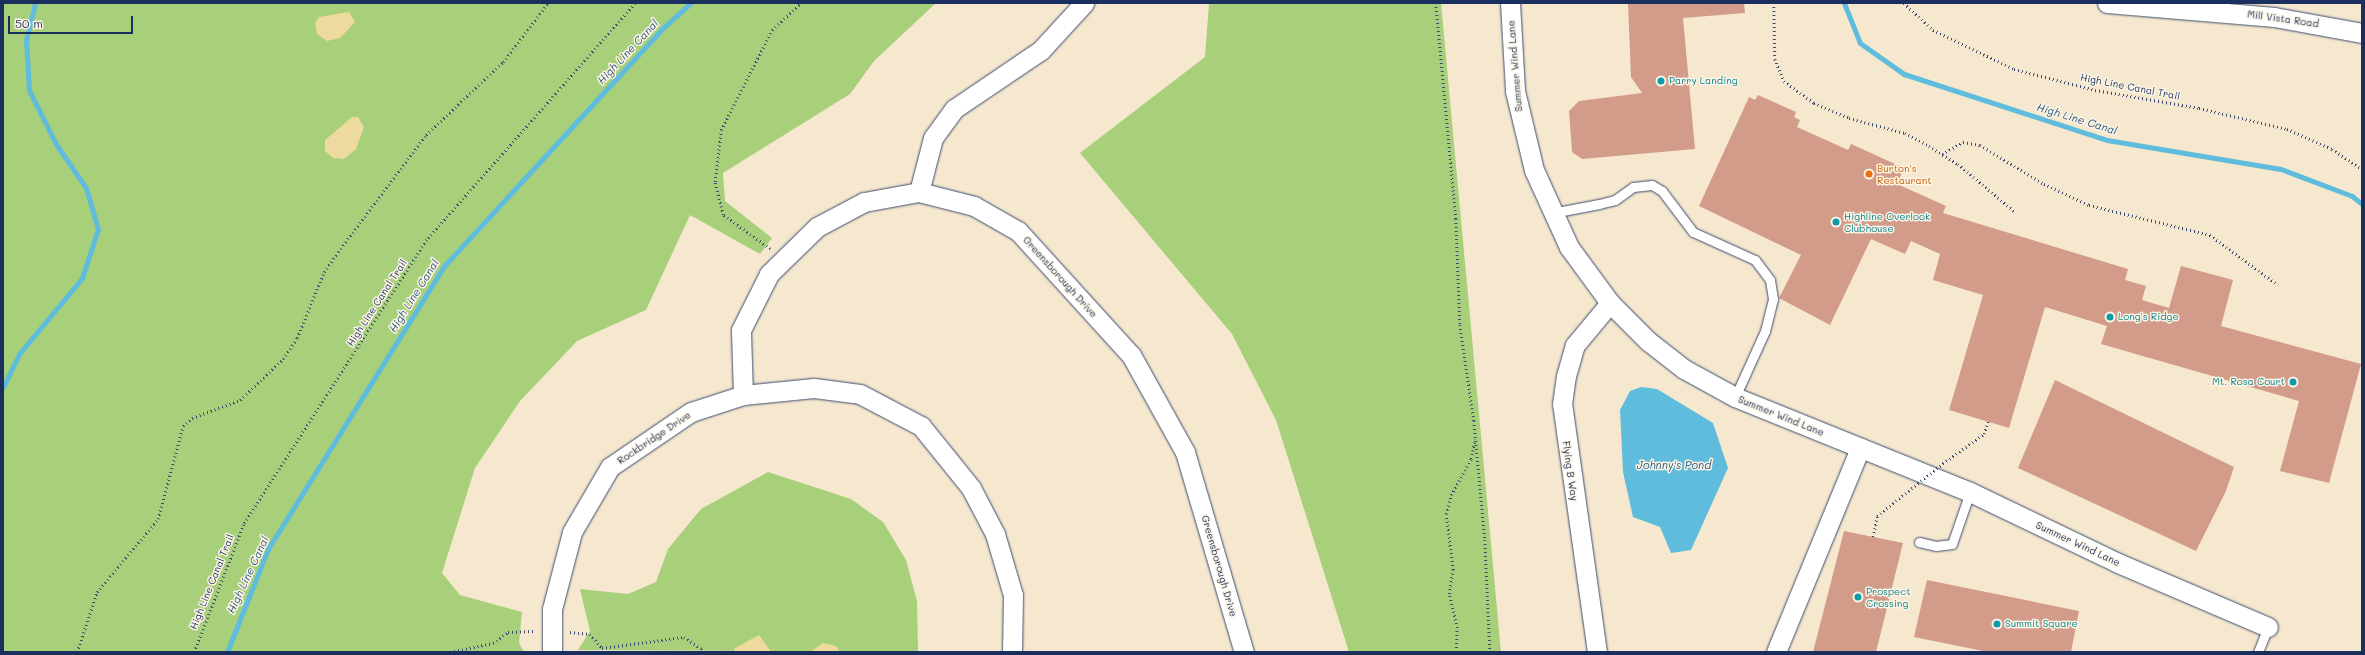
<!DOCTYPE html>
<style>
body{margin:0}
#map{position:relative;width:2365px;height:655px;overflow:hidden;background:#f6e8cf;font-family:Mali,sans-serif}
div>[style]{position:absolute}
.green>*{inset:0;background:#a8cf7a}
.sand>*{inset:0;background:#eeda9e}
.water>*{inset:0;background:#5fbcdd}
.stream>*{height:5px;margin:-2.5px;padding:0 2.5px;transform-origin:2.5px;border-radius:2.5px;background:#5fbcdd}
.building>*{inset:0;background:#d29b8a}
.path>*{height:2.5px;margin-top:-1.25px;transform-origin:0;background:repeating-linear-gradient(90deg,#3c4b6f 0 1px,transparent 0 4px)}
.roads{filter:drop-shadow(0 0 1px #3c4b6f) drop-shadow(0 0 1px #3c4b6f)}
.lane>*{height:9px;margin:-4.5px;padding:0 4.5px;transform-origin:4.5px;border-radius:4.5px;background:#fff}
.street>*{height:19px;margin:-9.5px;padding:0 9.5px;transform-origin:9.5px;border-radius:9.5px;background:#fff}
.path-bridge>*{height:2.5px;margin-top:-1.25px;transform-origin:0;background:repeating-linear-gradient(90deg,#3c4b6f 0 1px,transparent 0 4px)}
.dots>*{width:11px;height:11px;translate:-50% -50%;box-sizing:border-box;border:2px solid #fcf5e5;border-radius:50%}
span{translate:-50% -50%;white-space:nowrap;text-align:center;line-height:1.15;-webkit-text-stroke:3px #fcf5e5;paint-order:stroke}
.street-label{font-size:10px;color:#1b2f5e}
.culture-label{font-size:10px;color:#0d838f}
.left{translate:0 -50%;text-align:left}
.right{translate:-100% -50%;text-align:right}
.food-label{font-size:10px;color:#c56008}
.water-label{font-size:11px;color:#2f5984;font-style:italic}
.frame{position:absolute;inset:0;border:4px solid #1b2f5e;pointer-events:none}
.scale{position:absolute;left:8px;top:16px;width:125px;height:18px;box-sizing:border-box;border:2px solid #1b2f5e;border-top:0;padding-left:5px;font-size:12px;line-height:14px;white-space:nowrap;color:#1b2f5e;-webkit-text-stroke:3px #fcf5e5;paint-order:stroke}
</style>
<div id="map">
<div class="green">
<i style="clip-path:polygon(3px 3px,936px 3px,874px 61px,850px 94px,723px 173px,725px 201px,772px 238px,760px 254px,690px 215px,646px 310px,577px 341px,520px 401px,475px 468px,442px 573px,460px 595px,522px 612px,519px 643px,524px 652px,3px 652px)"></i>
<i style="clip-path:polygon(1209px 3px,1441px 3px,1501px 652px,1349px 652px,1276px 420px,1232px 334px,1080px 153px,1205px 57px)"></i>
<i style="clip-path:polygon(768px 472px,851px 499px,883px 522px,906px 560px,917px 601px,918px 652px,578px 650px,590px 631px,580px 589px,628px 594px,656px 582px,668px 549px,701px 509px)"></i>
</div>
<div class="sand">
<i style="clip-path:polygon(349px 12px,355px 22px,340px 38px,327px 41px,317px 34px,315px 23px,319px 17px)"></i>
<i style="clip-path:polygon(352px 117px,358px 117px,364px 127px,356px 149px,344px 159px,333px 158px,325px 151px,325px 140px)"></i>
<i style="clip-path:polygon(759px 635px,771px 652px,733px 652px,735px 648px)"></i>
<i style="clip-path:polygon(823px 643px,836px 646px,840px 652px,810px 652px)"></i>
</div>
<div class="water">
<i style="clip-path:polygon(1641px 387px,1657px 389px,1713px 423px,1728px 468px,1691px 550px,1671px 553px,1660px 527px,1633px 517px,1623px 472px,1620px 410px,1630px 391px)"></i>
</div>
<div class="stream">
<i style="left:1844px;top:3px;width:43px;rotate:68.2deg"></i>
<i style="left:1860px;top:43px;width:54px;rotate:35.2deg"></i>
<i style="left:1904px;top:74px;width:213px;rotate:18deg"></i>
<i style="left:2107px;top:140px;width:176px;rotate:9.5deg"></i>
<i style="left:2281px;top:169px;width:76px;rotate:20.8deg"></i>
<i style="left:2352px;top:196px;width:13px;rotate:39deg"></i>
<i style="left:3px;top:387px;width:37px;rotate:-64deg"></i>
<i style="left:19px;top:354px;width:99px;rotate:-50.3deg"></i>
<i style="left:82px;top:278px;width:52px;rotate:-71.9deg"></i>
<i style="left:98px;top:229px;width:43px;rotate:-106.3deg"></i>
<i style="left:86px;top:188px;width:53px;rotate:-124.3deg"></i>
<i style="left:56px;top:144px;width:60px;rotate:-116.6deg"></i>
<i style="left:29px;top:90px;width:50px;rotate:-93.4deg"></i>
<i style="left:26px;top:40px;width:38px;rotate:-76deg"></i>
<i style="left:227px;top:652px;width:111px;rotate:-68.3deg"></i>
<i style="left:268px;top:549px;width:335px;rotate:-58.1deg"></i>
<i style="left:445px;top:265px;width:323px;rotate:-47.4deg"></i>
<i style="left:664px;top:27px;width:36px;rotate:-42deg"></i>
</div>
<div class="building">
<i style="clip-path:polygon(1628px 3px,1744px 3px,1745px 13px,1683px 18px,1695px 149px,1582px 159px,1572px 152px,1569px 111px,1579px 101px,1642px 93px,1631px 77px)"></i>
<i style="clip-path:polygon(1758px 95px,1796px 112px,1794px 117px,1800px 120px,1797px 127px,1848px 150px,1851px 144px,1904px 168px,1897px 184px,1946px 206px,1943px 213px,2128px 269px,2125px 280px,2146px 286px,2142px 300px,2169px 308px,2181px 266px,2233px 280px,2221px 326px,2361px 364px,2329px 483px,2280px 471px,2299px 401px,2101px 344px,2107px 326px,2045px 307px,2009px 428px,1949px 410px,1983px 295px,1933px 280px,1940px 254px,1911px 241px,1905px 254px,1871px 239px,1830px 325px,1779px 298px,1801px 255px,1699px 206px,1749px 97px,1755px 100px)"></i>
<i style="clip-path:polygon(2055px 380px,2234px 467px,2226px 491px,2196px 551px,2018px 468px)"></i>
<i style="clip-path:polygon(1844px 531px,1903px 543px,1876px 652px,1813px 652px)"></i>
<i style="clip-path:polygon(1927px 580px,2079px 611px,2071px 652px,1988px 652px,1914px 637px)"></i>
</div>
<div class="path">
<i style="left:1436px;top:3px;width:217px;rotate:84.7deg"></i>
<i style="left:1456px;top:219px;width:106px;rotate:87.8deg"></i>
<i style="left:1460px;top:325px;width:97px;rotate:81.7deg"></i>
<i style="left:1474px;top:421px;width:120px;rotate:84.7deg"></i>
<i style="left:1485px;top:540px;width:112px;rotate:87.4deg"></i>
<i style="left:1774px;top:3px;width:56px;rotate:89deg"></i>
<i style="left:1775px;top:59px;width:24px;rotate:68deg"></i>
<i style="left:1784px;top:81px;width:37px;rotate:36deg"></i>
<i style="left:1814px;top:103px;width:38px;rotate:23deg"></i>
<i style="left:1849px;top:118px;width:58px;rotate:15deg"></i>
<i style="left:1905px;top:133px;width:27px;rotate:28deg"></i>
<i style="left:1929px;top:146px;width:34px;rotate:32deg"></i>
<i style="left:1958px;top:164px;width:73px;rotate:40deg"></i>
<i style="left:1904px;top:3px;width:40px;rotate:43deg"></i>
<i style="left:1933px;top:30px;width:90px;rotate:25.7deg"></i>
<i style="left:2014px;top:69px;width:84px;rotate:14.5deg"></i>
<i style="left:2095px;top:90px;width:106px;rotate:9.8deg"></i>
<i style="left:2199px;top:108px;width:90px;rotate:13.4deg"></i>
<i style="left:2287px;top:129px;width:49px;rotate:24deg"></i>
<i style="left:2332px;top:149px;width:36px;rotate:34deg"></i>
<i style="left:1942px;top:154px;width:24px;rotate:-30deg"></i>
<i style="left:1963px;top:142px;width:17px;rotate:10deg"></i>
<i style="left:1980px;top:145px;width:75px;rotate:31.4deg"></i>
<i style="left:2044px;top:184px;width:50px;rotate:25deg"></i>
<i style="left:2089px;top:205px;width:125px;rotate:13.9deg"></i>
<i style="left:2210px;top:235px;width:84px;rotate:36.3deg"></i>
<i style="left:770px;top:249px;width:58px;rotate:-144.1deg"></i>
<i style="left:723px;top:215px;width:34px;rotate:-104deg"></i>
<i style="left:715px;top:182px;width:52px;rotate:-83.4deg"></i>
<i style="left:721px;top:130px;width:112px;rotate:-63deg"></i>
<i style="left:772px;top:30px;width:40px;rotate:-43deg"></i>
<i style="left:1946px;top:461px;width:47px;rotate:-35.4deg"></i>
<i style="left:1984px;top:434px;width:14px;rotate:-73deg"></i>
<i style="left:1873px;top:537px;width:21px;rotate:-79deg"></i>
<i style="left:570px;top:632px;width:20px;rotate:6deg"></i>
<i style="left:590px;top:634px;width:18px;rotate:49deg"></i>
<i style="left:602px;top:648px;width:83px;rotate:-7.6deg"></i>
<i style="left:684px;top:637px;width:22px;rotate:34deg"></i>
<i style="left:702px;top:649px;width:3px;rotate:108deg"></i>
<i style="left:77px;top:652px;width:63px;rotate:-71.6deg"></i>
<i style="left:97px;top:592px;width:95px;rotate:-50.1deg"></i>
<i style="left:158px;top:519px;width:96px;rotate:-75deg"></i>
<i style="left:183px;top:426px;width:12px;rotate:-42deg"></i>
<i style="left:192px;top:418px;width:51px;rotate:-20.6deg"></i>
<i style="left:240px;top:400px;width:59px;rotate:-43.6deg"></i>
<i style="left:283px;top:359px;width:25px;rotate:-56deg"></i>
<i style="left:297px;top:338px;width:71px;rotate:-67.8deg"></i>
<i style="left:324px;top:272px;width:24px;rotate:-55deg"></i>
<i style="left:338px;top:252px;width:146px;rotate:-53.1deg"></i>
<i style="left:426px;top:135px;width:106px;rotate:-43.5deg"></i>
<i style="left:503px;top:62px;width:74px;rotate:-52.7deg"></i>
<i style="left:194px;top:652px;width:138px;rotate:-68.8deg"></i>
<i style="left:244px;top:523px;width:339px;rotate:-57.2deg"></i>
<i style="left:428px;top:238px;width:313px;rotate:-48.6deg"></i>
<i style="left:450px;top:652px;width:44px;rotate:-11.8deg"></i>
<i style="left:493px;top:643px;width:19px;rotate:-36deg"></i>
<i style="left:508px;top:632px;width:27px;rotate:-2deg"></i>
<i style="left:1456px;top:652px;width:24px;rotate:-88deg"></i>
<i style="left:1457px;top:628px;width:35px;rotate:-103deg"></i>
<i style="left:1449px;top:594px;width:24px;rotate:-81deg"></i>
<i style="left:1453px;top:570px;width:56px;rotate:-97.1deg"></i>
<i style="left:1446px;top:514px;width:20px;rotate:-75deg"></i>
<i style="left:1451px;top:495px;width:41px;rotate:-60.9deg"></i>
<i style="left:1471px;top:459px;width:20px;rotate:-79deg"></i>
</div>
<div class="roads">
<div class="lane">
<i style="left:1552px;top:213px;width:48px;rotate:-10.8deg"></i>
<i style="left:1599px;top:204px;width:16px;rotate:-14deg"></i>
<i style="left:1615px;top:200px;width:22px;rotate:-36deg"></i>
<i style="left:1633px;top:187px;width:19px;rotate:-6deg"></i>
<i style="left:1652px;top:185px;width:12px;rotate:31deg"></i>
<i style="left:1662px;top:191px;width:51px;rotate:52.9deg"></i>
<i style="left:1693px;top:232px;width:68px;rotate:24.3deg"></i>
<i style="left:1755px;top:260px;width:25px;rotate:53deg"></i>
<i style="left:1770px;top:280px;width:19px;rotate:81deg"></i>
<i style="left:1773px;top:299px;width:33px;rotate:104deg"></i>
<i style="left:1765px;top:331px;width:72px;rotate:114.4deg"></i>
<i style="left:1919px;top:542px;width:17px;rotate:13deg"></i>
<i style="left:1936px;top:546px;width:16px;rotate:-7deg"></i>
<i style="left:1952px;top:544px;width:55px;rotate:-70.9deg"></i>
<i style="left:2258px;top:652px;width:27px;rotate:-68deg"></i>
</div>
<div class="street">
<i style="left:1510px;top:3px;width:88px;rotate:86.7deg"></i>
<i style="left:1515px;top:91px;width:81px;rotate:76.5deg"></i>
<i style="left:1534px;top:170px;width:85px;rotate:65.6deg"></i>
<i style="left:1569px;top:247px;width:69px;rotate:53.8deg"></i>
<i style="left:1610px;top:303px;width:54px;rotate:45deg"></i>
<i style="left:1648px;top:341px;width:46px;rotate:37.9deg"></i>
<i style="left:1684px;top:369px;width:58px;rotate:28.8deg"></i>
<i style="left:1735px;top:397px;width:253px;rotate:22deg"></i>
<i style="left:1970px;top:492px;width:164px;rotate:25.6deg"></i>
<i style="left:2118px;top:563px;width:163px;rotate:23.1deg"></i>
<i style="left:2107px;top:3px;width:168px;rotate:4.8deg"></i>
<i style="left:2274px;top:17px;width:89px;rotate:10.3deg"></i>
<i style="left:919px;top:192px;width:56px;rotate:-75.5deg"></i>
<i style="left:933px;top:138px;width:36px;rotate:-54deg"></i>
<i style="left:954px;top:109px;width:105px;rotate:-34.1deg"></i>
<i style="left:1041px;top:50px;width:64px;rotate:-47.5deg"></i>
<i style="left:743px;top:395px;width:65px;rotate:-91.8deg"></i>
<i style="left:741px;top:330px;width:63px;rotate:-63.4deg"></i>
<i style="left:769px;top:274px;width:67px;rotate:-44.4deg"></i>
<i style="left:817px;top:227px;width:53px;rotate:-28deg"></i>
<i style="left:864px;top:202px;width:56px;rotate:-10.3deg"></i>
<i style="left:919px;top:192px;width:57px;rotate:14.3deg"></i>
<i style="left:974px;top:206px;width:51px;rotate:29.6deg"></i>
<i style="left:1018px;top:231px;width:168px;rotate:47.7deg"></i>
<i style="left:1131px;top:355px;width:111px;rotate:60.9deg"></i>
<i style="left:1185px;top:452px;width:209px;rotate:73.6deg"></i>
<i style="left:552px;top:652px;width:43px;rotate:-90deg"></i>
<i style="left:552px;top:609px;width:80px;rotate:-75.4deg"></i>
<i style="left:572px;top:532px;width:75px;rotate:-59.7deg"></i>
<i style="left:610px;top:467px;width:98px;rotate:-34.2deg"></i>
<i style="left:691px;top:412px;width:55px;rotate:-18.1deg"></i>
<i style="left:743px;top:395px;width:71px;rotate:-5.6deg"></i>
<i style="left:814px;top:388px;width:46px;rotate:7.4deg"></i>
<i style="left:860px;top:394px;width:69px;rotate:27.7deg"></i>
<i style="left:921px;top:426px;width:80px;rotate:51.1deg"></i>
<i style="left:971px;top:488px;width:52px;rotate:62.4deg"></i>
<i style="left:995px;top:534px;width:64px;rotate:73.6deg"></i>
<i style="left:1013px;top:595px;width:57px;rotate:91deg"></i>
<i style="left:1597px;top:652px;width:250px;rotate:-98deg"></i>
<i style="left:1562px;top:404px;width:28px;rotate:-82deg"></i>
<i style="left:1566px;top:376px;width:32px;rotate:-74deg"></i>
<i style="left:1575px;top:345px;width:55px;rotate:-50.2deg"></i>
<i style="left:1776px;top:652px;width:221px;rotate:-67.6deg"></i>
</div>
</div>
<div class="path-bridge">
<i style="left:1877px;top:516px;width:88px;rotate:-38.6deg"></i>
</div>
<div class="dots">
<i style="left:1661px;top:81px;background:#0f9aa8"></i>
<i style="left:1869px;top:174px;background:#e8710a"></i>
<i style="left:1836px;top:222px;background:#0f9aa8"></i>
<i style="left:2110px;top:317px;background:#0f9aa8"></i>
<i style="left:2293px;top:382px;background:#0f9aa8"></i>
<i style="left:1858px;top:597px;background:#0f9aa8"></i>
<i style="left:1997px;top:624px;background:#0f9aa8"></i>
</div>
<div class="street-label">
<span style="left:2283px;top:19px;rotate:8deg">Mill Vista Road</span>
<span style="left:1515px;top:66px;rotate:-95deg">Summer Wind Lane</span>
<span style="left:2130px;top:87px;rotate:11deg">High Line Canal Trail</span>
<span style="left:1060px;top:277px;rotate:48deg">Greensborough Drive</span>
<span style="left:377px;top:303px;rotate:-57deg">High Line Canal Trail</span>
<span style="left:1781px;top:416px;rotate:22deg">Summer Wind Lane</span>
<span style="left:654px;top:438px;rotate:-34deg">Rockbridge Drive</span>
<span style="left:1570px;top:471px;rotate:82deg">Flying B Way</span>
<span style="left:2078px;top:544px;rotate:25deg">Summer Wind Lane</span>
<span style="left:1219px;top:566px;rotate:74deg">Greensborough Drive</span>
<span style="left:212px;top:582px;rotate:-68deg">High Line Canal Trail</span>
</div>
<div class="culture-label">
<span class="left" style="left:1669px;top:81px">Parry Landing</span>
<span class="left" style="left:1844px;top:222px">Highline Overlook<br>Clubhouse</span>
<span class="left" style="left:2118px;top:317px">Long's Ridge</span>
<span class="right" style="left:2285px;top:382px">Mt. Rosa Court</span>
<span class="left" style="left:1866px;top:597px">Prospect<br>Crossing</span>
<span class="left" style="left:2005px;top:624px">Summit Square</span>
</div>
<div class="food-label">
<span class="left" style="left:1877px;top:174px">Burton's<br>Restaurant</span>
</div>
<div class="water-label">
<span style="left:628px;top:52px;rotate:-47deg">High Line Canal</span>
<span style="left:2077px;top:119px;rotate:17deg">High Line Canal</span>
<span style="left:414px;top:296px;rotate:-58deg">High Line Canal</span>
<span style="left:1674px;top:465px">Johnny's Pond</span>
<span style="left:248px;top:575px;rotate:-65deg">High Line Canal</span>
</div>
<div class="frame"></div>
<div class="scale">50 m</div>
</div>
